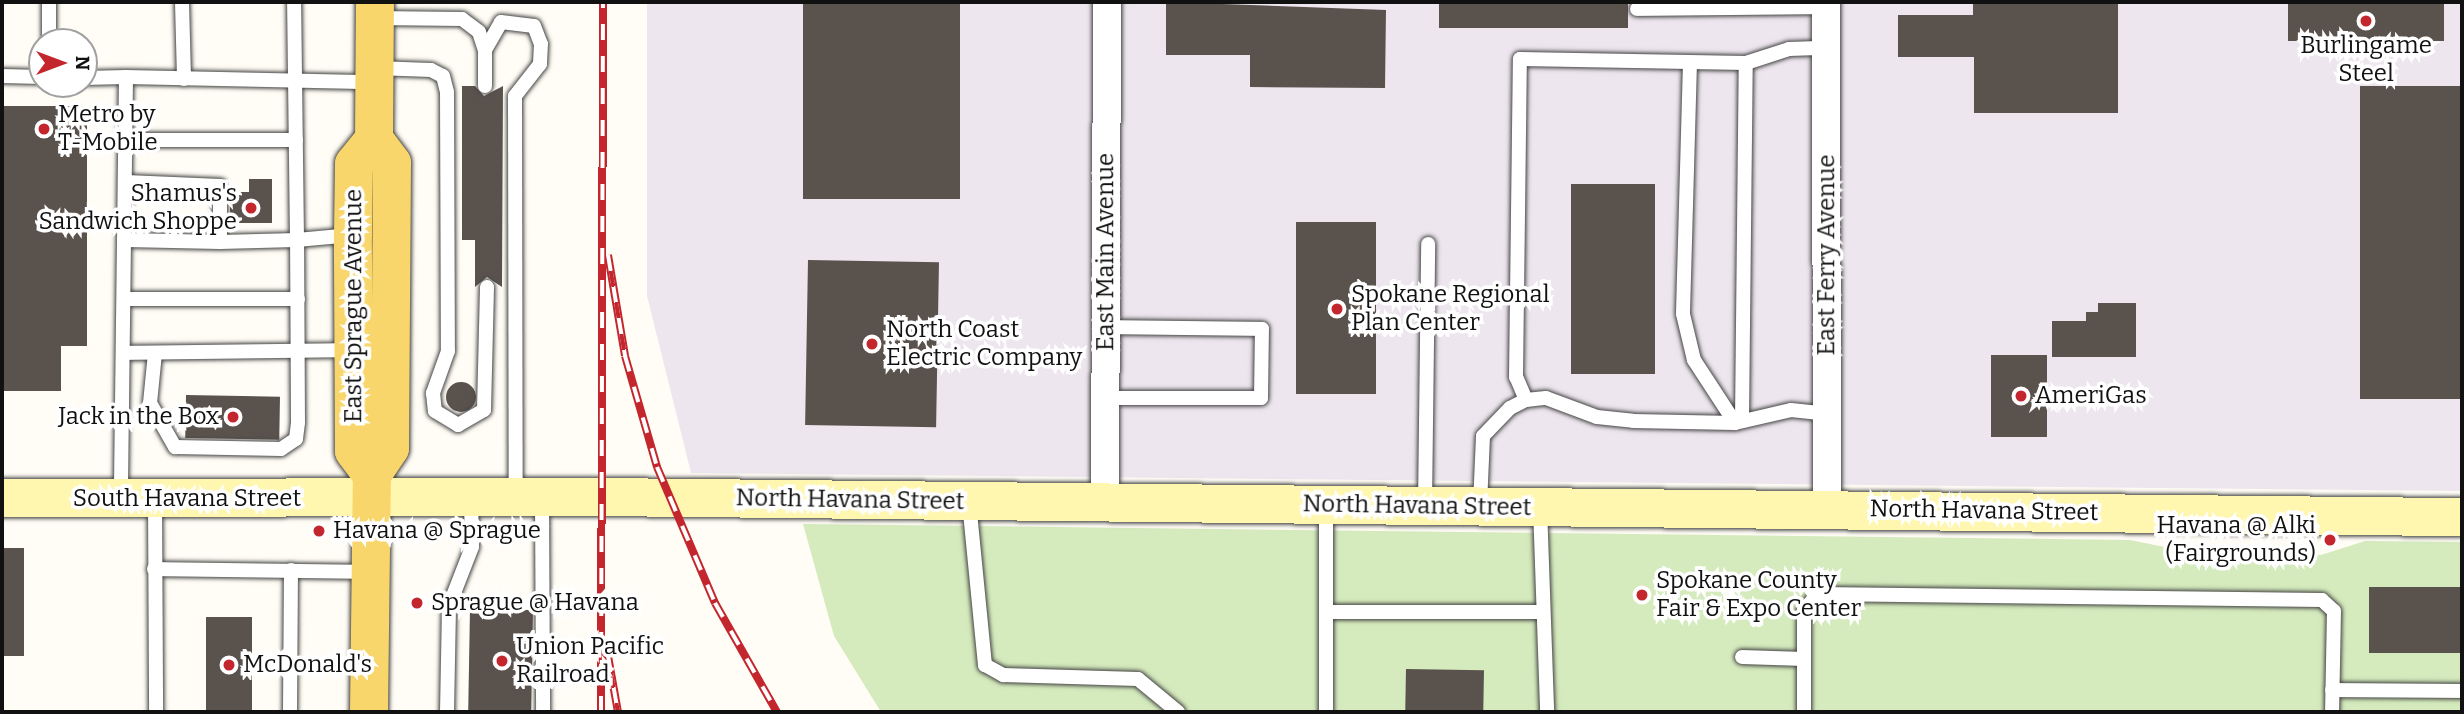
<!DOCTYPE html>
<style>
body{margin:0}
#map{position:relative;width:2464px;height:714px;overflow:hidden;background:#fffdf5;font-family:Bitter,serif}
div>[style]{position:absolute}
.industrial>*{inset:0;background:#eee6ef}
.green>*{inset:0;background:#d5ebbd}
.building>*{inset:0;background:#5a524d;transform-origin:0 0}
.round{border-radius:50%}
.roads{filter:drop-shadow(0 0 2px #444) drop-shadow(0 0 2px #444)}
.lane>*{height:14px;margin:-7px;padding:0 7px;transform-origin:7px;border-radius:7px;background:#fff}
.street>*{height:28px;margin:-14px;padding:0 14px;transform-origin:14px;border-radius:14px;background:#fff}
.secondary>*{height:38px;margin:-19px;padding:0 19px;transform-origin:19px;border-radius:19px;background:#fff6b0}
.primary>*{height:38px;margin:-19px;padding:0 19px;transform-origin:19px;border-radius:19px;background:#f9d66b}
.rail>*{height:8px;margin-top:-4px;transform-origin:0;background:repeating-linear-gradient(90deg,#fff 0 16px,#c4262e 0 32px);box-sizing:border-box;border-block:2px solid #c4262e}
.dots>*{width:19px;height:19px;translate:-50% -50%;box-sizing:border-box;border:4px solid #fff;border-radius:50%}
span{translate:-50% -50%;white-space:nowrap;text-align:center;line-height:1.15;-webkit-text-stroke:7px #fff;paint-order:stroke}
.poi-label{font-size:24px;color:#111}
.left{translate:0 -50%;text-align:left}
.right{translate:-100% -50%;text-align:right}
.street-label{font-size:24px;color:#111}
.frame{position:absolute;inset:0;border:4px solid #111;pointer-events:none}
.north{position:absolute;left:28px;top:28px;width:70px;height:70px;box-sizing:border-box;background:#fff;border:2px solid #a0a0a0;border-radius:50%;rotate:90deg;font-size:19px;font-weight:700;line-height:28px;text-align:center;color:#111}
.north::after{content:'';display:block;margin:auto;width:24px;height:32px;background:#c4262e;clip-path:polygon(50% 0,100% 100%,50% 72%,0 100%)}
</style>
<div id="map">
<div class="industrial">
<i style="clip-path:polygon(647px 2px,2462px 2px,2462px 491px,691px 473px,647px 296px)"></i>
</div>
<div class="green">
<i style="clip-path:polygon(803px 524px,2130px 540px,2190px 552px,2321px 555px,2365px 541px,2462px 542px,2462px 712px,881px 712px,834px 636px)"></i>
</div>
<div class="building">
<i style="left:803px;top:2px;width:157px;height:197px"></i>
<i style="clip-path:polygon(1166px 2px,1386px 10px,1385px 88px,1250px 87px,1250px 55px,1166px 55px)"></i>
<i style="left:1439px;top:2px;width:189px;height:26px"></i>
<i style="clip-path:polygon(1973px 2px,2118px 2px,2118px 113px,1974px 113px,1974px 57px,1898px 57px,1898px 15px,1973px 15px)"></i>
<i style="left:2288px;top:2px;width:156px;height:39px"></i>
<i style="clip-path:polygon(462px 86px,475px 86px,484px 96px,503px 86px,502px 287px,487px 277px,475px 287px,475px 240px,462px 240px)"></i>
<i style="left:2360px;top:86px;width:102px;height:313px"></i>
<i style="clip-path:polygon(2px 106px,87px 106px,87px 346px,61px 346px,61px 391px,3px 391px)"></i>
<i style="clip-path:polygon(249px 179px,272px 179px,272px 223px,230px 223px,230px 192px,249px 192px)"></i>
<i style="left:1571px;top:184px;width:84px;height:190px"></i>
<i style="left:1376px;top:222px;width:172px;height:80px;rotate:90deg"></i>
<i style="left:808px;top:260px;width:131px;height:165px;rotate:1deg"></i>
<i style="clip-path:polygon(2098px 303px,2136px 303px,2136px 357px,2052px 357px,2052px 321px,2086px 321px,2086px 312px,2098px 312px)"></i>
<i style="left:1991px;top:355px;width:56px;height:82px"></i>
<i class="round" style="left:446px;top:382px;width:30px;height:30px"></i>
<i style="left:186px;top:395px;width:94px;height:43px;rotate:1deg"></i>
<i style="left:2px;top:548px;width:22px;height:108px"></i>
<i style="left:2369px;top:587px;width:93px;height:66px"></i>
<i style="left:470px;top:609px;width:63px;height:103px;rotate:1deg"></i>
<i style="left:206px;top:617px;width:46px;height:95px"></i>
<i style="left:1406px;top:669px;width:78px;height:43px;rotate:1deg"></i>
</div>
<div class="roads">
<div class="lane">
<i style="left:182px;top:2px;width:77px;rotate:88.5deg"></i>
<i style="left:1637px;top:9px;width:189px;rotate:-0.6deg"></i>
<i style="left:375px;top:18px;width:87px;rotate:0.7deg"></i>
<i style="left:462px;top:19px;width:21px;rotate:37deg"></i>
<i style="left:479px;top:32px;width:19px;rotate:72deg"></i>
<i style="left:485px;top:50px;width:36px;rotate:90deg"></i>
<i style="left:49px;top:42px;width:40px;rotate:-90deg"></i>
<i style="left:485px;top:50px;width:32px;rotate:-60deg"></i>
<i style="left:501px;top:22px;width:33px;rotate:7deg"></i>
<i style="left:534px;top:26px;width:19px;rotate:69deg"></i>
<i style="left:541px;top:44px;width:20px;rotate:93deg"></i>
<i style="left:540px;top:64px;width:41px;rotate:128deg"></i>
<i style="left:515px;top:96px;width:401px;rotate:89.9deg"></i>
<i style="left:1690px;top:62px;width:252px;rotate:91.6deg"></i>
<i style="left:1683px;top:314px;width:47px;rotate:76.6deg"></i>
<i style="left:1694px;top:360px;width:75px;rotate:56.9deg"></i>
<i style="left:375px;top:68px;width:56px;rotate:2deg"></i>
<i style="left:431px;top:70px;width:13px;rotate:27deg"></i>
<i style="left:443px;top:76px;width:16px;rotate:76deg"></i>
<i style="left:447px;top:92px;width:259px;rotate:89.8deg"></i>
<i style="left:448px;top:351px;width:45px;rotate:109.7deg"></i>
<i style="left:433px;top:393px;width:18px;rotate:84deg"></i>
<i style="left:435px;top:411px;width:27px;rotate:31deg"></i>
<i style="left:458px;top:425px;width:30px;rotate:-30deg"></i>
<i style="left:484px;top:410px;width:123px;rotate:-88.6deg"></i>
<i style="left:2px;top:76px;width:40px;rotate:1.4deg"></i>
<i style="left:126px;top:77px;width:247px;rotate:1.2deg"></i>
<i style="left:84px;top:78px;width:42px;rotate:-1.4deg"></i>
<i style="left:126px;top:77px;width:420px;rotate:90.7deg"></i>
<i style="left:127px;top:140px;width:169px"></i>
<i style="left:125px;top:240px;width:95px;rotate:1.2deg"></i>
<i style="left:220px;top:242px;width:56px;rotate:-90deg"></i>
<i style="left:220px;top:186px;width:94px;rotate:-177.6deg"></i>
<i style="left:220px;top:242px;width:77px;rotate:-1.5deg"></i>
<i style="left:297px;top:240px;width:238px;rotate:-90.7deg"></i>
<i style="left:124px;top:299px;width:174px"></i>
<i style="left:123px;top:353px;width:230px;rotate:-0.7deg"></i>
<i style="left:155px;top:353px;width:50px;rotate:95.7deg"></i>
<i style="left:150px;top:403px;width:51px;rotate:60.4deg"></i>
<i style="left:175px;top:447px;width:106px;rotate:1.1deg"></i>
<i style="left:281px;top:449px;width:18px;rotate:-34deg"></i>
<i style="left:296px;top:439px;width:17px;rotate:-83deg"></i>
<i style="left:298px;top:422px;width:182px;rotate:-90.3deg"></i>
<i style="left:297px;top:240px;width:55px;rotate:-5.2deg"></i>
<i style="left:1105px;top:398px;width:156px"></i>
<i style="left:1261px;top:398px;width:69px;rotate:-89.2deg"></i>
<i style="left:1262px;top:329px;width:156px;rotate:-179.3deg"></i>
<i style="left:1526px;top:400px;width:25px;rotate:-113deg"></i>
<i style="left:1516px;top:377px;width:318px;rotate:-89.3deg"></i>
<i style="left:1520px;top:59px;width:226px;rotate:1deg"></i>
<i style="left:1746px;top:63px;width:45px;rotate:-18deg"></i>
<i style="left:1789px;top:49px;width:37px;rotate:-2deg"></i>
<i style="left:1742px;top:421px;width:358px;rotate:-89.4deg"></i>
<i style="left:155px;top:500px;width:212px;rotate:89.7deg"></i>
<i style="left:542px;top:500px;width:212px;rotate:89.7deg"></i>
<i style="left:969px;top:502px;width:164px;rotate:84.4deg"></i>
<i style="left:985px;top:665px;width:21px;rotate:29deg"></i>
<i style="left:1003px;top:675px;width:135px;rotate:1.7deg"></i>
<i style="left:1138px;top:679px;width:52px;rotate:39.5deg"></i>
<i style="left:1425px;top:505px;width:261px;rotate:-89.3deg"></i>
<i style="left:1480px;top:505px;width:69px;rotate:-87.5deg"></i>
<i style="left:1483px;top:436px;width:39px;rotate:-46deg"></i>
<i style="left:1510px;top:408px;width:18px;rotate:-27deg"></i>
<i style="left:1526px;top:400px;width:20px;rotate:-6deg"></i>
<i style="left:1546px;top:398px;width:54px;rotate:20.4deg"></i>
<i style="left:1597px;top:417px;width:36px;rotate:6deg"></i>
<i style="left:1633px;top:421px;width:102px;rotate:1.1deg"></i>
<i style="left:1735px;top:423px;width:57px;rotate:-13.1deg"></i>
<i style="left:1791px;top:410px;width:36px;rotate:6deg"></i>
<i style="left:1540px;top:507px;width:205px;rotate:88deg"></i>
<i style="left:154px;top:569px;width:215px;rotate:0.8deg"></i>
<i style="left:1326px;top:612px;width:217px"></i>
<i style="left:1742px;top:657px;width:62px;rotate:1.8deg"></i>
<i style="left:2332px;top:690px;width:130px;rotate:0.4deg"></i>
<i style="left:290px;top:712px;width:142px;rotate:-89.6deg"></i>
<i style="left:447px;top:712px;width:106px;rotate:-88.9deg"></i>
<i style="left:449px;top:606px;width:63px;rotate:-68.7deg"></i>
<i style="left:472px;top:547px;width:47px;rotate:-91.2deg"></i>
<i style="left:1326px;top:712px;width:206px;rotate:-90deg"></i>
<i style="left:1804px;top:712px;width:102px;rotate:-90deg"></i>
<i style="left:1804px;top:610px;width:21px;rotate:-49deg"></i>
<i style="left:1818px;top:594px;width:504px;rotate:0.68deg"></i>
<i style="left:2322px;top:600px;width:16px;rotate:43deg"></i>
<i style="left:2334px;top:611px;width:101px;rotate:91.1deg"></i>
</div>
<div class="street">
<i style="left:1826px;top:2px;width:507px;rotate:89.89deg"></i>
<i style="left:1105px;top:502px;width:500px;rotate:-89.77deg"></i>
</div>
<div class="secondary">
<i style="left:2px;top:498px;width:598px;rotate:-0.1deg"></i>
<i style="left:600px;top:497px;width:1862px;rotate:0.62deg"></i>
</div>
<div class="primary">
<i style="left:372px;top:475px;width:30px;rotate:-127deg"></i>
<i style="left:354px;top:451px;width:216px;rotate:-90.3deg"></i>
<i style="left:353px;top:235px;width:71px;rotate:-89.2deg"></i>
<i style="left:354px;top:164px;width:32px;rotate:-51deg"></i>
<i style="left:369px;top:712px;width:237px;rotate:-89.3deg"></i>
<i style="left:372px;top:475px;width:32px;rotate:-56deg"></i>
<i style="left:390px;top:448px;width:285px;rotate:-89.6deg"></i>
<i style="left:392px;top:163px;width:30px;rotate:-127deg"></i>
<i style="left:374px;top:139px;width:137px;rotate:-89.6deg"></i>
</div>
</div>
<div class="rail">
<i style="left:608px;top:255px;width:102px;rotate:80.4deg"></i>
<i style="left:625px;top:356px;width:116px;rotate:73.9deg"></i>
<i style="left:657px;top:467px;width:148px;rotate:66.9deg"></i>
<i style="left:715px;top:603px;width:125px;rotate:60.4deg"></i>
<i style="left:608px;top:656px;width:57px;rotate:79.9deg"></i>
<i style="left:601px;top:712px;width:710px;rotate:-89.84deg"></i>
</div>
<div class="dots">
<i style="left:2366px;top:21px;background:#c4262e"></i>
<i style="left:44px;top:129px;background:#c4262e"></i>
<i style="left:251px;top:208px;background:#c4262e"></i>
<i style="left:1337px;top:309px;background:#c4262e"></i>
<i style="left:872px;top:344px;background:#c4262e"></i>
<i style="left:2021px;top:396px;background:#c4262e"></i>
<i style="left:233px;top:417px;background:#c4262e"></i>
<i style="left:319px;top:531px;background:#c4262e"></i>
<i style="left:2330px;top:540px;background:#c4262e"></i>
<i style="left:1642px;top:595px;background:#c4262e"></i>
<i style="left:417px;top:603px;background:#c4262e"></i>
<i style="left:502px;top:661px;background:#c4262e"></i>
<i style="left:229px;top:665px;background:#c4262e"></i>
</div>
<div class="poi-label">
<span style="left:2366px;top:60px">Burlingame<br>Steel</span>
<span class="left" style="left:58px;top:129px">Metro by<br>T-Mobile</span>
<span class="right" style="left:237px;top:208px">Shamus's<br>Sandwich Shoppe</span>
<span class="left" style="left:1351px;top:309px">Spokane Regional<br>Plan Center</span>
<span class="left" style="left:886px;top:344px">North Coast<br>Electric Company</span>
<span class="left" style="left:2035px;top:396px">AmeriGas</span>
<span class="right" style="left:219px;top:417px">Jack in the Box</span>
<span class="right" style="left:2316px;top:540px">Havana @ Alki<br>(Fairgrounds)</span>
<span class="left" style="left:333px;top:531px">Havana @ Sprague</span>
<span class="left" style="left:1656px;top:595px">Spokane County<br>Fair &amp; Expo Center</span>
<span class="left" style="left:431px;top:603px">Sprague @ Havana</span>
<span class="left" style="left:516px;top:661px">Union Pacific<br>Railroad</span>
<span class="left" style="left:243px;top:665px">McDonald's</span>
</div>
<div class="street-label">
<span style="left:1106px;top:252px;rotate:-90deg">East Main Avenue</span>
<span style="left:1827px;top:255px;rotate:-90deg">East Ferry Avenue</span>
<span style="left:354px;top:306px;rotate:-90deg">East Sprague Avenue</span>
<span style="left:187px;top:499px">South Havana Street</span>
<span style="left:850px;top:500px;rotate:1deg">North Havana Street</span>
<span style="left:1417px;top:506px;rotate:1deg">North Havana Street</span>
<span style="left:1984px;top:511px;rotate:1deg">North Havana Street</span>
</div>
<div class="frame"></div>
<div class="north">N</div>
</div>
